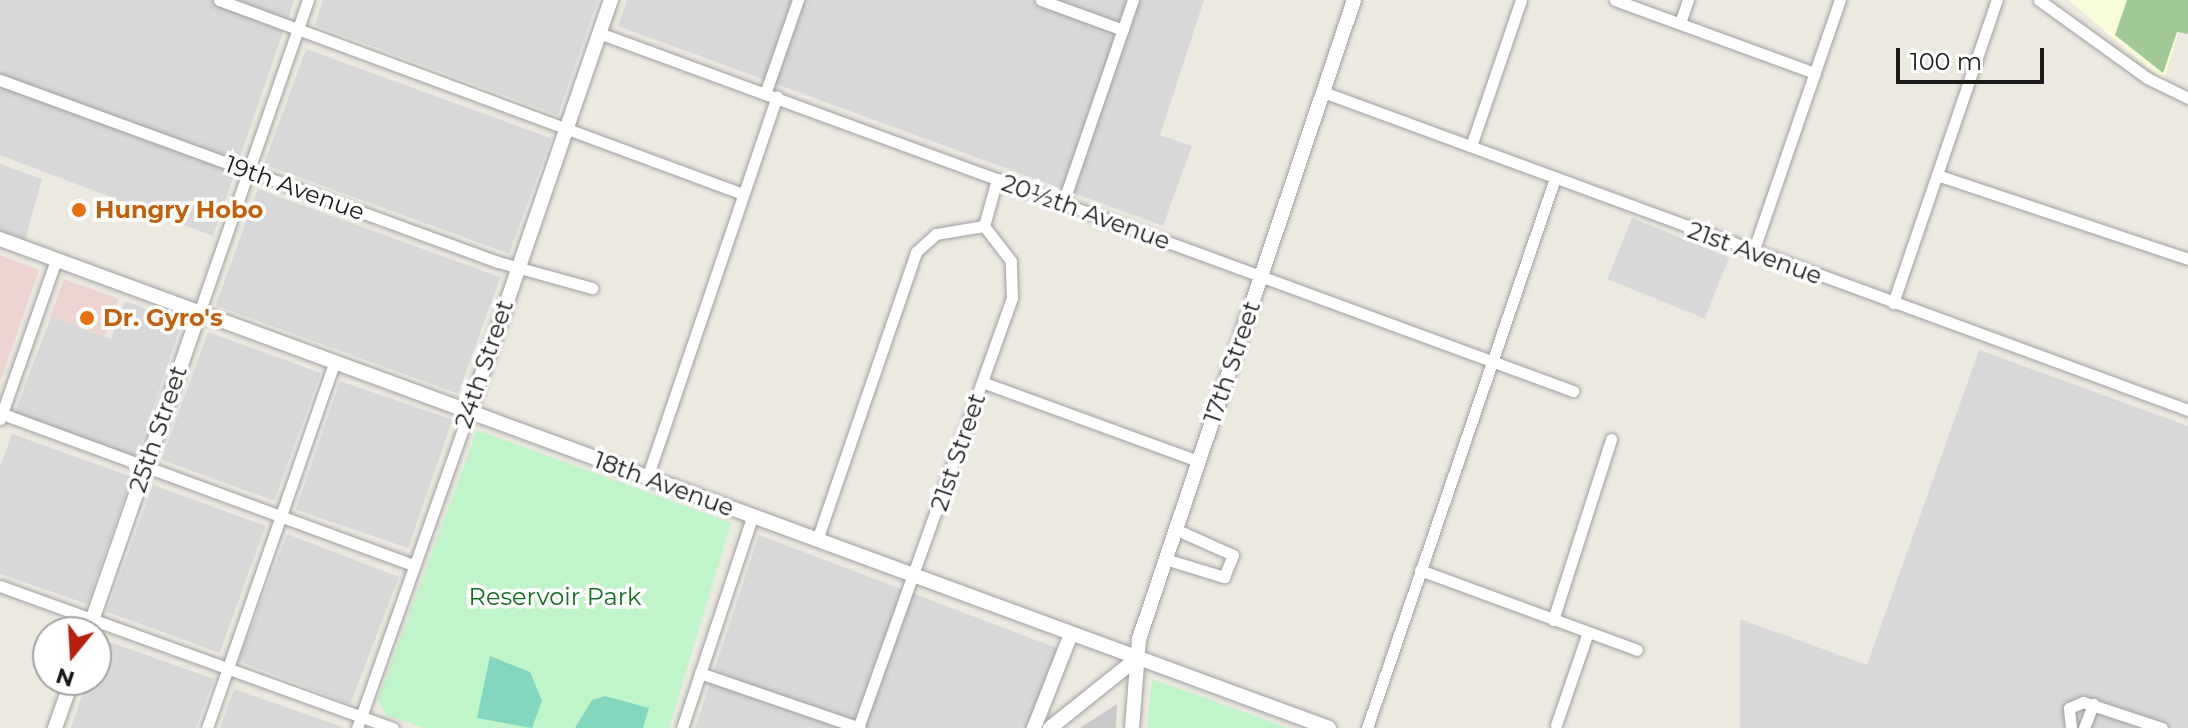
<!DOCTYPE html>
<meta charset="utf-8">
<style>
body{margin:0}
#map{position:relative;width:2188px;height:728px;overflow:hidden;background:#ece9e1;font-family:Montserrat,sans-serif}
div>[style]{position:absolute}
.residential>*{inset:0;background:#d9d8d8;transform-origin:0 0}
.commercial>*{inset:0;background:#ecd4d0;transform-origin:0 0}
.education>*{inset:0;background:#f8fcd9}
.religious>*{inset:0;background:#c9c9c9}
.forest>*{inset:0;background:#a1c998}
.park>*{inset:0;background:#bff5c9}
.pitch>*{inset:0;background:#83d7bf}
.roads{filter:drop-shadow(0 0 2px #9f9f9f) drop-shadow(0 0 2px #9f9f9f)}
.minor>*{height:11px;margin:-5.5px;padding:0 5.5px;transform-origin:5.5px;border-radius:5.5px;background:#fff}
.tertiary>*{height:14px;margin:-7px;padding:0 7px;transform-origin:7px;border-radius:7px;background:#fff}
.dots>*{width:22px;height:22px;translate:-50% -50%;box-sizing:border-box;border:4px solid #fff;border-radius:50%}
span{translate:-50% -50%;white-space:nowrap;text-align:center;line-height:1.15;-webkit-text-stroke:7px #fff;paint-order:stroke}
.street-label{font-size:24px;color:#1b1b1b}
.food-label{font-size:24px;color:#c56008;font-weight:700}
.left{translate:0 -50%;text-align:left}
.park-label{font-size:24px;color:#126f24}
.north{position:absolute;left:32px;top:616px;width:80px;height:80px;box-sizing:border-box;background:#fff;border:2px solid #a4a4a4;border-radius:50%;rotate:198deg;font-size:22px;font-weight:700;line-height:32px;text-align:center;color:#1b1b1b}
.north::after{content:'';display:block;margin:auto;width:28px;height:36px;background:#b8200d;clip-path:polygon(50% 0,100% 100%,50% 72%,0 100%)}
.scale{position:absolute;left:1896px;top:48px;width:148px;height:36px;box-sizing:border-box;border:4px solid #1b1b1b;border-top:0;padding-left:10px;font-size:24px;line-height:28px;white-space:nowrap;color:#1b1b1b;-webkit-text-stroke:6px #fff;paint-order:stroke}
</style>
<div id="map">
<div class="residential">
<i style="clip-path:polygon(0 0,294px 0,213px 236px,0 155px)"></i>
<i style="clip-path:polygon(323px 0,598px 0,558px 115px,315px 25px)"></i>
<i style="clip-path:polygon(627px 0,1204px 0,1160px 135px,1192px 146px,1163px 226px,618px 26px)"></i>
<i style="left:306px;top:49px;width:261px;height:123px;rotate:20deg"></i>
<i style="clip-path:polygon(0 164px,42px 179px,25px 240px,0 231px)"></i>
<i style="left:258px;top:189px;width:258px;height:124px;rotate:20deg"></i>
<i style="left:1632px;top:218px;width:105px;height:66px;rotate:22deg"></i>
<i style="clip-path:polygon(125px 301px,182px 322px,136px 459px,14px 414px,51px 317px,111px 339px)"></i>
<i style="left:208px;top:332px;width:120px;height:136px;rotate:20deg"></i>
<i style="clip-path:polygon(1979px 350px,2188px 426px,2188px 728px,1740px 728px,1740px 619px,1867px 665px)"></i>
<i style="left:340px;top:381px;width:119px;height:136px;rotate:19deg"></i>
<i style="clip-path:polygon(12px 434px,132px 477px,87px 604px,0 574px,0 467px)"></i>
<i style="left:153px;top:485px;width:120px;height:135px;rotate:20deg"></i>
<i style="left:287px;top:534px;width:120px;height:136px;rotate:21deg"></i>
<i style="clip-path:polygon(759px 535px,1057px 648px,1029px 728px,695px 728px)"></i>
<i style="clip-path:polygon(101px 639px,214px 679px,196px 728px,71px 728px,87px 680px,96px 680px)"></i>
<i style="clip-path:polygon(234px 689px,345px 728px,220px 728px)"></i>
</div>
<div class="commercial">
<i style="clip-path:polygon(0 255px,39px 270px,0 382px)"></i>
<i style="left:64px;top:279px;width:58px;height:40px;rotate:20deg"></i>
</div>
<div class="education">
<i style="clip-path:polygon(2068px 0,2188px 0,2164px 81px)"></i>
</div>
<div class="religious">
<i style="clip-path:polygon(1117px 704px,1116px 728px,1080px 728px)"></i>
</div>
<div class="forest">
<i style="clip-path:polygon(2127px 0,2188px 0,2188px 34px,2177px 32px,2163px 73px,2115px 35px)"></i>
</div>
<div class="park">
<i style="clip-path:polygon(477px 430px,731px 523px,669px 728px,425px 728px,386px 715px,378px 699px)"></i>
<i style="clip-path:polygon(1152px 679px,1288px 728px,1147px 728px)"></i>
</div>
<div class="pitch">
<i style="clip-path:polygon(490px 656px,530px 672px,542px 701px,532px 728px,477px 718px)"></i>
<i style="clip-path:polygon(605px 696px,649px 708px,643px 728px,575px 728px,592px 700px)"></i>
</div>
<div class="roads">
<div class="minor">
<i style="left:219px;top:0;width:559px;rotate:20.32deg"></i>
<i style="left:1041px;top:0;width:87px;rotate:20.1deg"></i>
<i style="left:1615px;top:0;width:213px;rotate:20.1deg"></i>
<i style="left:2039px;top:0;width:133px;rotate:35.8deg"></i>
<i style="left:2147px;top:78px;width:46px;rotate:26deg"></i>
<i style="left:1680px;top:23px;width:24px;rotate:-71deg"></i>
<i style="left:599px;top:33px;width:1038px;rotate:20.18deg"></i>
<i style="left:0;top:80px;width:530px;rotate:20.08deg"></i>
<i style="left:498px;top:262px;width:98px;rotate:15.5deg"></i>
<i style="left:1323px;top:92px;width:922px;rotate:20.18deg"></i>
<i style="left:765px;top:94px;width:100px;rotate:-70.7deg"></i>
<i style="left:1471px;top:146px;width:154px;rotate:-71.1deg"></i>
<i style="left:1937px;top:175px;width:265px;rotate:18.5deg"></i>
<i style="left:1063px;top:203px;width:215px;rotate:-71deg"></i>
<i style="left:1753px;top:252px;width:267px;rotate:-71deg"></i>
<i style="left:1893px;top:303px;width:320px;rotate:-71.1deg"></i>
<i style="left:199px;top:313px;width:331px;rotate:-70.8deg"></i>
<i style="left:982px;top:382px;width:230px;rotate:20.1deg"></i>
<i style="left:0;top:413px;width:441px;rotate:20.2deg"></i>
<i style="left:0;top:419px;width:169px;rotate:-70.6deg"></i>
<i style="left:647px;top:478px;width:403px;rotate:-71.2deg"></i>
<i style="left:817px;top:540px;width:305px;rotate:-71deg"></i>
<i style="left:916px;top:252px;width:27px;rotate:-42deg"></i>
<i style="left:936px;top:234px;width:49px;rotate:-9.5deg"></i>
<i style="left:1165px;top:559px;width:62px;rotate:17deg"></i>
<i style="left:1224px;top:577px;width:24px;rotate:-68deg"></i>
<i style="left:1233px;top:555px;width:64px;rotate:-155.9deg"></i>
<i style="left:1420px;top:570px;width:231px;rotate:20.2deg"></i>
<i style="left:0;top:586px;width:418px;rotate:19.9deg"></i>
<i style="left:1553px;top:620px;width:190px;rotate:-72.2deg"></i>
<i style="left:700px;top:673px;width:169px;rotate:19deg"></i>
<i style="left:1556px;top:725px;width:98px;rotate:-71deg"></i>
<i style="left:207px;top:728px;width:386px;rotate:-70.8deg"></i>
<i style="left:357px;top:728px;width:335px;rotate:-70.5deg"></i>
<i style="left:682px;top:728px;width:225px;rotate:-71.6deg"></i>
<i style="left:858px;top:728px;width:457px;rotate:-70.3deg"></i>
<i style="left:1012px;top:298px;width:37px;rotate:-92deg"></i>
<i style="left:1011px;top:261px;width:44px;rotate:-127.6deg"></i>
<i style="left:984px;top:226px;width:49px;rotate:-74.5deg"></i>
<i style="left:1367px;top:728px;width:581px;rotate:-71.13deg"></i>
<i style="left:2071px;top:728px;width:20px;rotate:-96deg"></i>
<i style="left:2069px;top:708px;width:15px;rotate:-23deg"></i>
<i style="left:2083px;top:702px;width:83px;rotate:18.2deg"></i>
<i style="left:2084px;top:728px;width:26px;rotate:-69deg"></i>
</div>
<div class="tertiary">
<i style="left:0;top:239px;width:1416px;rotate:20.2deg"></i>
<i style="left:469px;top:412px;width:436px;rotate:-71deg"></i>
<i style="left:88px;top:632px;width:338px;rotate:-70.8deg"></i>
<i style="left:55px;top:728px;width:51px;rotate:-70.5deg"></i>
<i style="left:1034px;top:728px;width:101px;rotate:-68.5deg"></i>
<i style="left:1050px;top:728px;width:110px;rotate:-38.7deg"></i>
<i style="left:1132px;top:728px;width:89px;rotate:-85.5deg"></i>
<i style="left:1139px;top:639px;width:674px;rotate:-71.4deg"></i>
</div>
</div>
<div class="dots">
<i style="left:79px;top:210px;background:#e8710a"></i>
<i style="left:87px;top:318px;background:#e8710a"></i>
</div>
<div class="street-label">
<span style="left:295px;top:188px;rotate:20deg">19th Avenue</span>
<span style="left:1086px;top:212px;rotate:20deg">20½th Avenue</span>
<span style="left:1755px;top:253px;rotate:20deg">21st Avenue</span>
<span style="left:1232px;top:362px;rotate:-71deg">17th Street</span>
<span style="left:484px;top:364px;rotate:-71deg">24th Street</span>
<span style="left:158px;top:429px;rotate:-71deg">25th Street</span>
<span style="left:958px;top:452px;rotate:-71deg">21st Street</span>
<span style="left:664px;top:484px;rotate:20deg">18th Avenue</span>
</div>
<div class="food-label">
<span class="left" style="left:95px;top:210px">Hungry Hobo</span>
<span class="left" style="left:103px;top:318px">Dr. Gyro's</span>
</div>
<div class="park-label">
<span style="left:555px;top:597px">Reservoir Park</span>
</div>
<div class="north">N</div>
<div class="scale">100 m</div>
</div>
